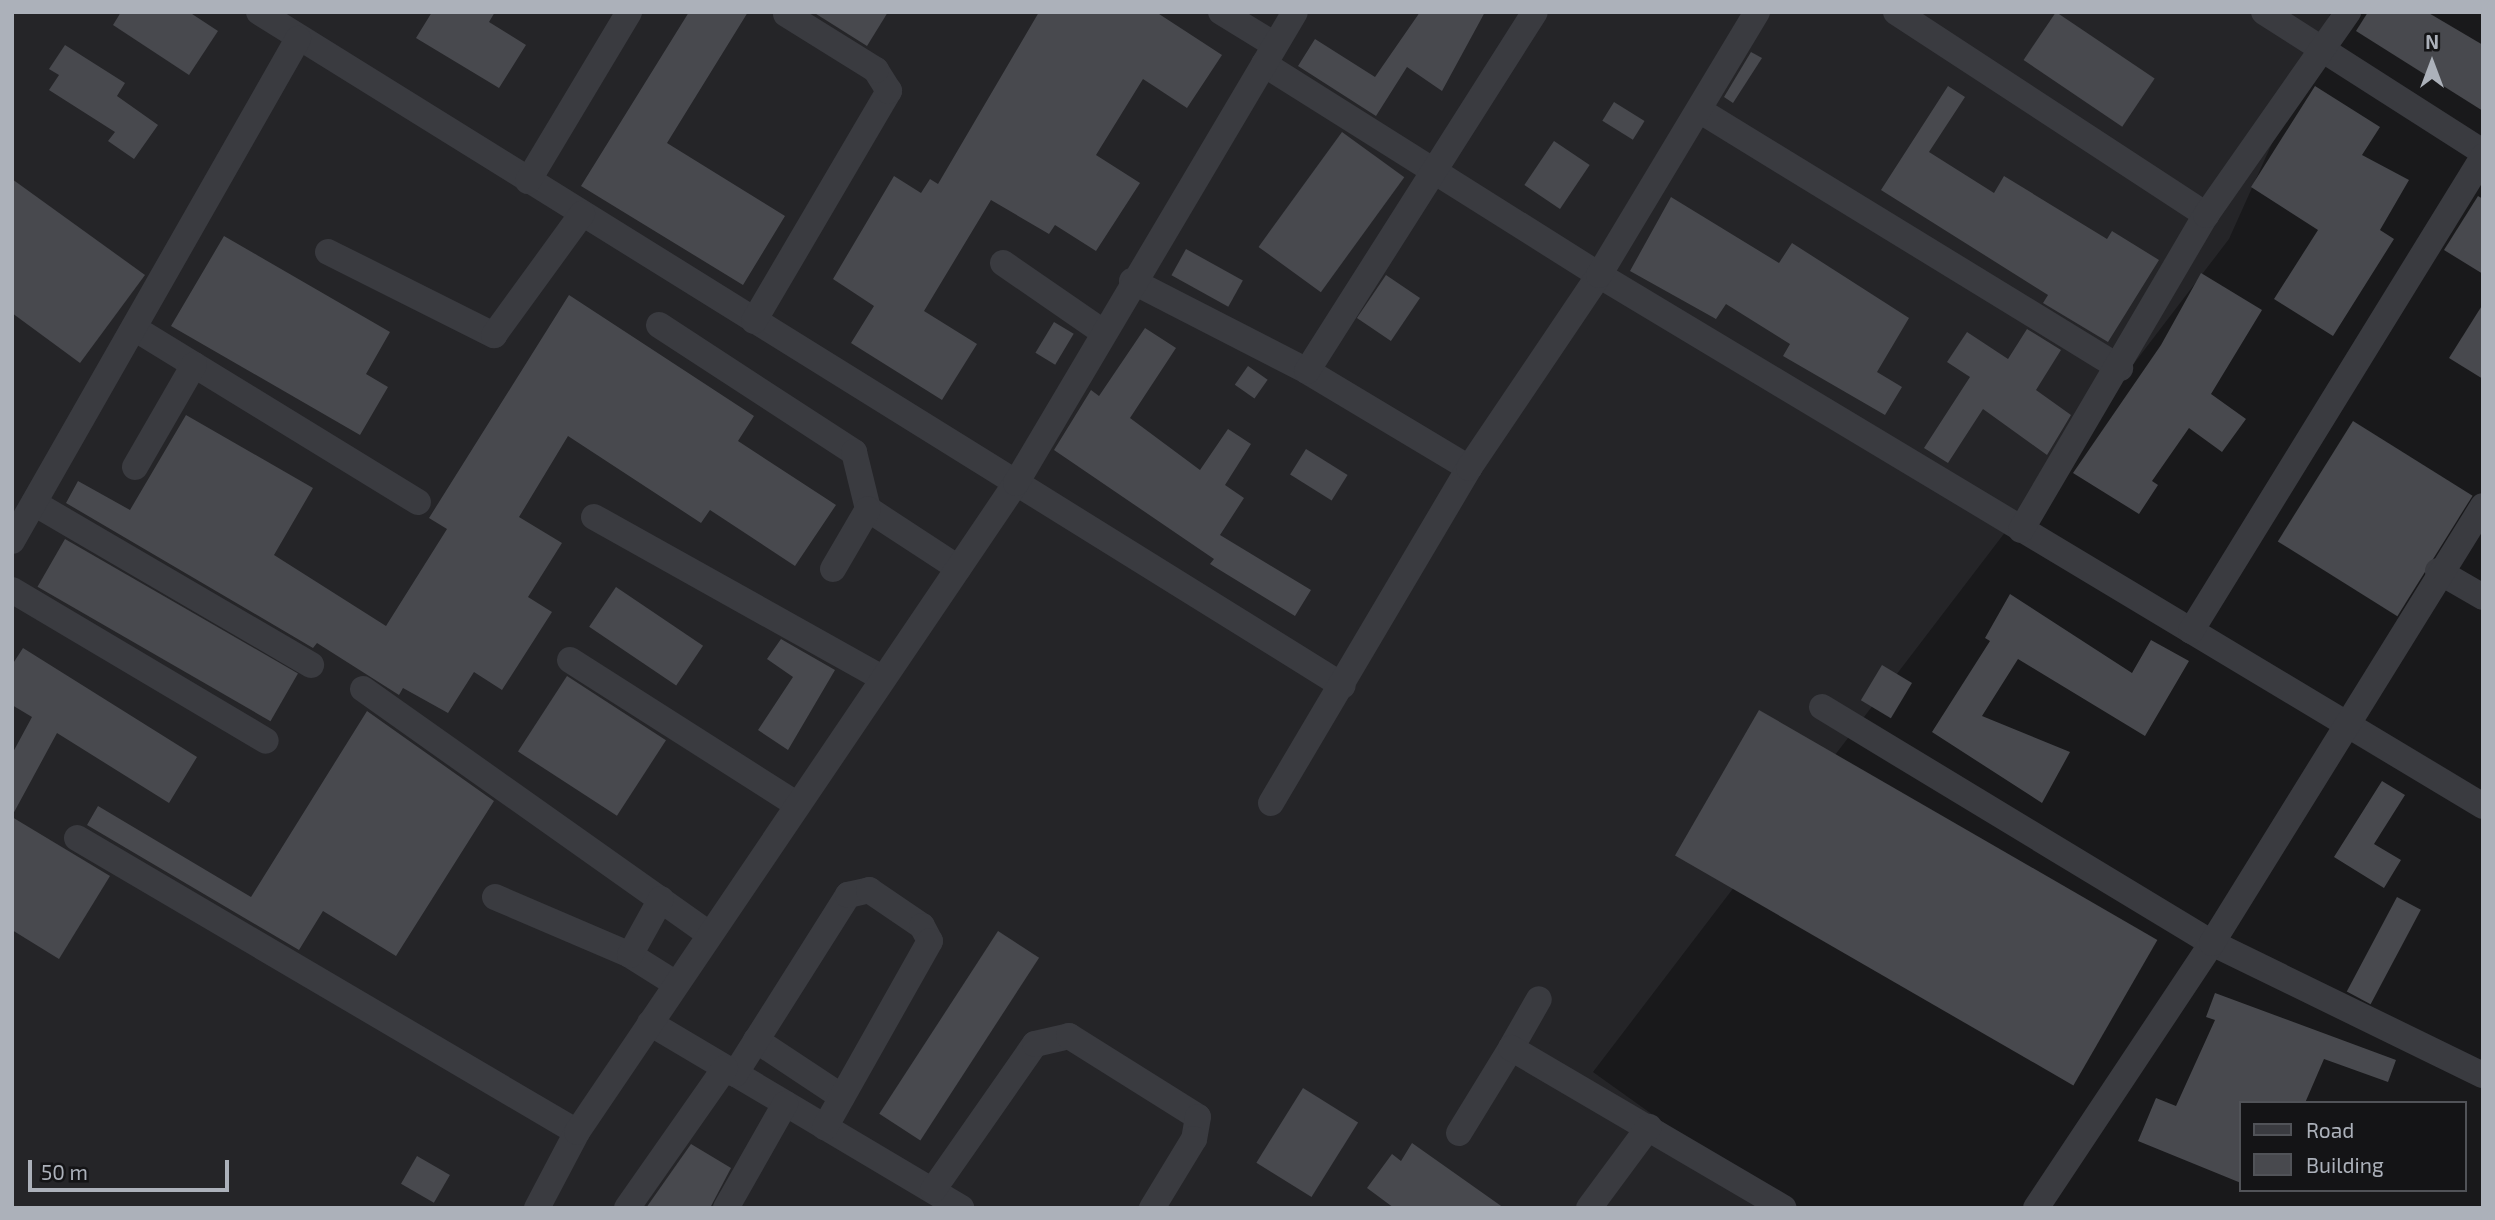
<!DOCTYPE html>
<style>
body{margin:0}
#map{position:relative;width:2495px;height:1220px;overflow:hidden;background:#19191b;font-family:"Exo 2",sans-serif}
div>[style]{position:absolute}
.built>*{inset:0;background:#252528}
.building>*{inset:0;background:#48494e;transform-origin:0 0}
.minor>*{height:26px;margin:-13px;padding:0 13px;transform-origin:13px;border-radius:13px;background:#3a3b40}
span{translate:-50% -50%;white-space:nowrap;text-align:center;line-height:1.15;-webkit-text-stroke:6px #141416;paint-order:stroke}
.frame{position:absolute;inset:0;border:14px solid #acb1ba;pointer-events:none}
.legend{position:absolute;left:2239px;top:1101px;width:228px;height:91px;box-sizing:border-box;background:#141416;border:2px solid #515358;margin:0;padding:9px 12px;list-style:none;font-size:21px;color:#acb1ba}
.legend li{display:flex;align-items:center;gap:14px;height:35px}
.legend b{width:35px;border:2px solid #515358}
.north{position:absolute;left:2397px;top:28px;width:70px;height:70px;-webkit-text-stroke:5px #141416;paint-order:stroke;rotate:0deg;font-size:19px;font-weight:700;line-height:28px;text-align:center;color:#acb1ba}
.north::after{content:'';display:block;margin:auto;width:24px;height:32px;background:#acb1ba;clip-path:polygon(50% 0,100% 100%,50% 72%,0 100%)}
.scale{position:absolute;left:28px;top:1160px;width:201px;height:32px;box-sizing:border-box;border:4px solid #acb1ba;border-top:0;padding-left:9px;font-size:21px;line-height:24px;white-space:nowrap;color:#acb1ba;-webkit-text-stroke:5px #141416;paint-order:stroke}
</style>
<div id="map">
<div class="built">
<i style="clip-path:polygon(12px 12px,2331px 12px,2229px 239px,1593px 1072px,1783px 1208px,12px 1208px)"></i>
</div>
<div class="building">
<i style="clip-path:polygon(121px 12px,189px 12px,218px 31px,189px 75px,113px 25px)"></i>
<i style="clip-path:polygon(432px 12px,495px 12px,489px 22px,526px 45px,499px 88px,416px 38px)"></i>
<i style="clip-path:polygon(689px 12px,748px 12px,667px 143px,785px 216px,743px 285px,581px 186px)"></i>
<i style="clip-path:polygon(813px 12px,888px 12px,867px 46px)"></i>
<i style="clip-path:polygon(1039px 12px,1156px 12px,1222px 55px,1187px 108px,1143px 79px,1096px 155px,1140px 183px,1096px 251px,1055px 225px,1049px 234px,991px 200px,924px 311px,977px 344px,942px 400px,851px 343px,874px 306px,833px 279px,894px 176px,921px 193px,930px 179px,938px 184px)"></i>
<i style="clip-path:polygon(1420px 12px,1485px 12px,1442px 91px,1407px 67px,1376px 116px,1298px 66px,1315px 39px,1375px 77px)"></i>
<i style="left:2056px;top:12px;width:119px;height:58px;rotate:34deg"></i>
<i style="clip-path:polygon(2368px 12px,2427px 12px,2483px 45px,2483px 111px,2356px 31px)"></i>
<i style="clip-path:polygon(65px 45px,125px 83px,117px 96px,158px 125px,134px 159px,108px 141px,115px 132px,49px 90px,59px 75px,49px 69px)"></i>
<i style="clip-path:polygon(1751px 52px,1762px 58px,1733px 103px,1724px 97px)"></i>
<i style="clip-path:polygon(1948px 86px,1965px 97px,1929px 152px,1994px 193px,2004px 176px,2107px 239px,2112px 231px,2159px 260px,2108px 342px,2043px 303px,2048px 295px,1881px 190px)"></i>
<i style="clip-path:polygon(2315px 86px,2380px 127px,2362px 155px,2409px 180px,2380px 230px,2394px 239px,2333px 336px,2274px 299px,2318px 230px,2251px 187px)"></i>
<i style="left:1614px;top:102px;width:36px;height:22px;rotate:32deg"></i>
<i style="left:1342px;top:132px;width:77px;height:142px;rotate:36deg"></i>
<i style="left:1554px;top:141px;width:43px;height:53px;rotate:34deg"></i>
<i style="clip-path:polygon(12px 179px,145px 275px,80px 363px,12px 313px)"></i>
<i style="clip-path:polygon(2478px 196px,2483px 199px,2483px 274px,2444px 250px)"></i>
<i style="clip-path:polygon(1671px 197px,1779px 263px,1792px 243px,1909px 318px,1877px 372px,1902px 387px,1885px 415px,1783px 356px,1790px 344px,1726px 304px,1716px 319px,1630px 271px)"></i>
<i style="clip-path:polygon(224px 236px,390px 332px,366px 374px,388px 387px,360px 435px,171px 326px)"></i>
<i style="left:1186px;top:249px;width:65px;height:30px;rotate:29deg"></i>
<i style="clip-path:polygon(2201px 273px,2262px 310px,2211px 394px,2246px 419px,2222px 452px,2189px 428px,2152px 481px,2158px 485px,2139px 514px,2073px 473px,2161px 345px)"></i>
<i style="left:1386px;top:275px;width:41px;height:52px;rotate:34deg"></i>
<i style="clip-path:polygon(569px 295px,754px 416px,738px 441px,836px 505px,795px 566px,710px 510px,701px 523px,568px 436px,519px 517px,562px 543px,528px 597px,552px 612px,502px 690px,474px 672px,448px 713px,403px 688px,399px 695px,317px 643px,313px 648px,66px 503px,78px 481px,130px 510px,186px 415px,313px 488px,274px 555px,386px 626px,447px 529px,429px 518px)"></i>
<i style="clip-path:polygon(2483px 304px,2483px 379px,2449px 358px)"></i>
<i style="left:1054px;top:322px;width:23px;height:36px;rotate:31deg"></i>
<i style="clip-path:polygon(1145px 328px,1176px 348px,1130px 418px,1200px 470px,1228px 429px,1251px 444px,1225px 485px,1244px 498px,1220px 535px,1311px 590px,1295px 616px,1210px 564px,1214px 559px,1054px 450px,1091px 390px,1099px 396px)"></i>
<i style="clip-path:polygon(2027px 329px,2061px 350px,2036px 390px,2071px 415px,2047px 455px,1983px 409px,1948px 463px,1924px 448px,1970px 377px,1947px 362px,1967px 332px,2008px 359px)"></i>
<i style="left:1248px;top:366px;width:24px;height:23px;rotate:35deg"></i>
<i style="left:2353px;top:421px;width:141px;height:142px;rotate:32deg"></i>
<i style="left:1306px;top:449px;width:49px;height:30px;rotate:32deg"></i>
<i style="left:65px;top:539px;width:269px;height:55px;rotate:30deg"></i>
<i style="left:616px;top:587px;width:105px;height:48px;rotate:34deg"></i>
<i style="clip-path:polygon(2010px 594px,2132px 673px,2151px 640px,2189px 661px,2145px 736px,2018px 659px,1982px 716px,2070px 752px,2042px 803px,1932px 732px,1990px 641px,1985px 638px)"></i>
<i style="clip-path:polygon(781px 639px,835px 670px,788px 750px,758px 730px,793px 677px,767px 659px)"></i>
<i style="clip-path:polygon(23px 648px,197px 757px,169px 803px,57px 733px,12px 816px,12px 754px,32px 717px,12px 705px,12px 665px)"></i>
<i style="left:1882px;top:665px;width:35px;height:41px;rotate:31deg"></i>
<i style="left:567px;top:676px;width:118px;height:90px;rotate:33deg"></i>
<i style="left:1759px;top:710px;width:460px;height:168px;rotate:30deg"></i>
<i style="clip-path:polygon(367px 711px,494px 801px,396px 956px,323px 911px,299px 950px,87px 825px,98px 806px,251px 897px)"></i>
<i style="clip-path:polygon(2382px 781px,2405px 795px,2374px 844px,2401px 860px,2384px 888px,2334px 857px)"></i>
<i style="clip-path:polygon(12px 817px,110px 876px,59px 959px,12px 930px)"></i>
<i style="left:2397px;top:897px;width:27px;height:107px;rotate:28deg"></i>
<i style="left:998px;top:931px;width:49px;height:218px;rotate:33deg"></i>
<i style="clip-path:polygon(2215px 993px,2396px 1060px,2388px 1082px,2324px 1059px,2305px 1103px,2241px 1103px,2241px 1183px,2138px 1141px,2156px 1098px,2176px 1106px,2215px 1020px,2206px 1017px)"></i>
<i style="left:1303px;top:1088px;width:65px;height:88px;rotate:32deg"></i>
<i style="clip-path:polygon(1412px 1143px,1504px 1208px,1394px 1208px,1367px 1188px,1392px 1154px,1401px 1161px)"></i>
<i style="clip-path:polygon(691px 1144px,731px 1168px,710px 1208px,646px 1208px)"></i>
<i style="left:417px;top:1156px;width:38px;height:32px;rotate:30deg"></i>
</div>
<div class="minor">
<i style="left:259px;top:12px;width:1276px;rotate:31.87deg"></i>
<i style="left:1221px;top:12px;width:63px;rotate:31.4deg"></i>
<i style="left:1896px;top:12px;width:371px;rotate:33.2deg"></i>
<i style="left:2264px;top:12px;width:260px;rotate:32.6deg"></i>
<i style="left:1264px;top:64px;width:396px;rotate:32.2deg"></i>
<i style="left:1599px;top:275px;width:1031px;rotate:30.99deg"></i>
<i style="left:1699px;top:110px;width:494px;rotate:31.5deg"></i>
<i style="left:528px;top:181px;width:197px;rotate:-59.1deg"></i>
<i style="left:328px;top:252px;width:186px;rotate:26.6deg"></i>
<i style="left:494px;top:335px;width:150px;rotate:-54deg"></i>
<i style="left:1003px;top:263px;width:121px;rotate:34.6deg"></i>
<i style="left:1132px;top:281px;width:197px;rotate:27.2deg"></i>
<i style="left:1307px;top:371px;width:189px;rotate:30.9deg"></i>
<i style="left:754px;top:321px;width:267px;rotate:-59.6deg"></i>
<i style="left:889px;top:91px;width:25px;rotate:-122deg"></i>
<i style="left:876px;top:70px;width:106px;rotate:-148.1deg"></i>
<i style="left:659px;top:325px;width:233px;rotate:33.1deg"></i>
<i style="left:854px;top:452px;width:59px;rotate:76.2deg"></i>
<i style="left:868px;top:509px;width:108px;rotate:33.2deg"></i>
<i style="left:134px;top:328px;width:333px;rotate:31.5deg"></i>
<i style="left:1307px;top:371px;width:425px;rotate:-57.6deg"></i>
<i style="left:135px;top:467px;width:118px;rotate:-60deg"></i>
<i style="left:34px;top:503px;width:321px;rotate:30.3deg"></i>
<i style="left:594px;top:517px;width:330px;rotate:29.2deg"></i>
<i style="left:2021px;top:530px;width:365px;rotate:-59.6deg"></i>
<i style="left:2206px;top:215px;width:248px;rotate:-55deg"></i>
<i style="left:12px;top:541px;width:578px;rotate:-60.33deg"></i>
<i style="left:833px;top:569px;width:69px;rotate:-59.7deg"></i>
<i style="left:2438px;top:571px;width:52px;rotate:30deg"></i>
<i style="left:12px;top:590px;width:295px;rotate:30.7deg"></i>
<i style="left:2191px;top:631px;width:557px;rotate:-58.37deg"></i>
<i style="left:570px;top:660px;width:268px;rotate:32.5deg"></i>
<i style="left:363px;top:689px;width:425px;rotate:35.3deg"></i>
<i style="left:1822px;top:707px;width:456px;rotate:31.2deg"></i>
<i style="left:2212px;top:943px;width:301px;rotate:26deg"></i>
<i style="left:1271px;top:803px;width:389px;rotate:-59.4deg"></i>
<i style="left:1469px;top:468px;width:233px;rotate:-56deg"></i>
<i style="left:1599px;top:275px;width:307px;rotate:-59deg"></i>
<i style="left:77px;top:838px;width:580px;rotate:30.46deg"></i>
<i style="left:495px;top:897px;width:147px;rotate:23.2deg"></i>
<i style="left:630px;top:955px;width:54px;rotate:32.2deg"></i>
<i style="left:630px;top:955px;width:64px;rotate:-61deg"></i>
<i style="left:650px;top:1023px;width:362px;rotate:30.7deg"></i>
<i style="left:756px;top:1040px;width:103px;rotate:33.5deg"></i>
<i style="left:1511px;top:1048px;width:56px;rotate:-60.3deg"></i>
<i style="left:735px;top:1074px;width:212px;rotate:-57.7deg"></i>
<i style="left:848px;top:895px;width:22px;rotate:-13deg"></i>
<i style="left:869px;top:890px;width:64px;rotate:34.2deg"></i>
<i style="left:922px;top:926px;width:17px;rotate:62deg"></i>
<i style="left:930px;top:941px;width:214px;rotate:119.4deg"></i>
<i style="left:1459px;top:1133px;width:100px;rotate:-58.5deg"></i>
<i style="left:1511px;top:1048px;width:316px;rotate:30.4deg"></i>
<i style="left:933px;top:1190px;width:178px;rotate:-55.1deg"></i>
<i style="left:1035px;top:1044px;width:35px;rotate:-13deg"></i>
<i style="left:1069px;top:1036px;width:152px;rotate:32.1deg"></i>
<i style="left:1198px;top:1117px;width:22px;rotate:100deg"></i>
<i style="left:1194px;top:1139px;width:81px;rotate:121.3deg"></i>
<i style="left:537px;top:1208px;width:86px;rotate:-62.2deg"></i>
<i style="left:577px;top:1132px;width:784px;rotate:-55.92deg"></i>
<i style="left:1016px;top:483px;width:547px;rotate:-59.36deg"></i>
<i style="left:627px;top:1208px;width:171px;rotate:-55deg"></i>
<i style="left:726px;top:1208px;width:120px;rotate:-60.4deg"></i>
<i style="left:1589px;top:1208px;width:101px;rotate:-53.5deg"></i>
<i style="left:2036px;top:1208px;width:318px;rotate:-56.4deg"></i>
<i style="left:2212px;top:943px;width:514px;rotate:-58.2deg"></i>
</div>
<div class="frame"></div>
<ul class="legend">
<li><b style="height:9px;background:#3a3b40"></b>Road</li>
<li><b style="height:19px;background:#48494e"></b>Building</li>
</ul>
<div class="north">N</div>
<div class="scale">50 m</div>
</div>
